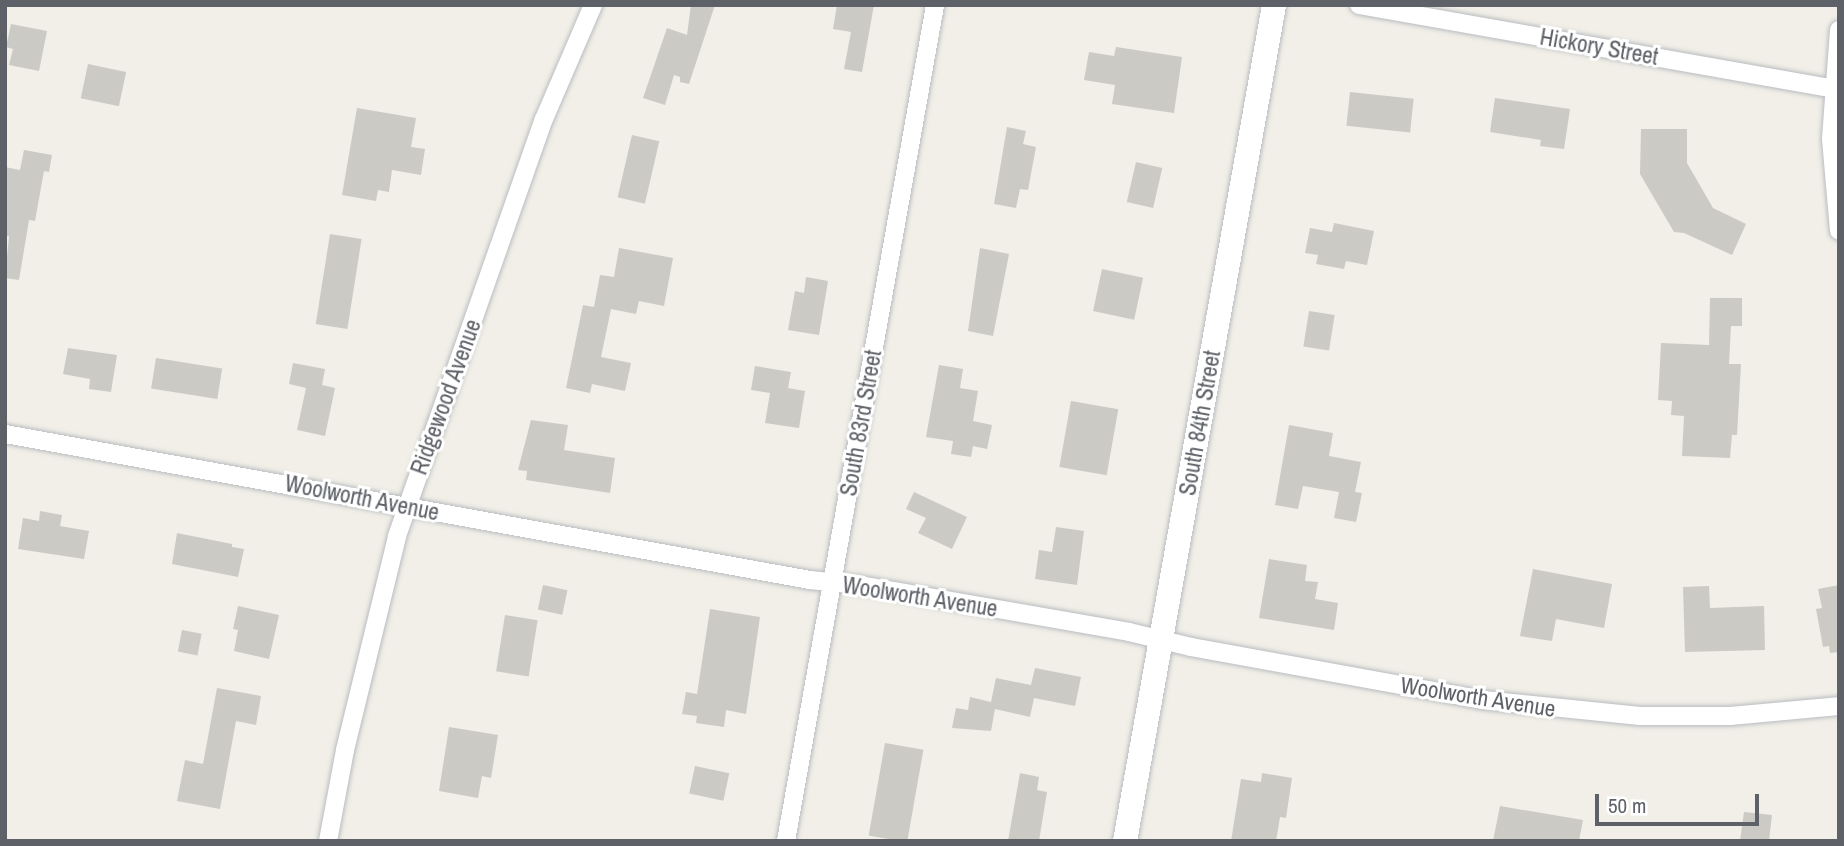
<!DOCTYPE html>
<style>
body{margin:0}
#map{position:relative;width:1844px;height:846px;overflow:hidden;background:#f1efe7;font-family:"Archivo Narrow",sans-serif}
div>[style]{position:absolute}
.building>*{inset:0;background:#cccac4;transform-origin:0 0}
.roads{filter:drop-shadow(0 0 2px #b9bcc1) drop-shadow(0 0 2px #b9bcc1)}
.street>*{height:18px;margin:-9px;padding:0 9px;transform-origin:9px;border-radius:9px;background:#fff}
.secondary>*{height:24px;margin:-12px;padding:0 12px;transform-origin:12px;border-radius:12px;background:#fff}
span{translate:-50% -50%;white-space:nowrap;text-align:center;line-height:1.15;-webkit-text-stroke:6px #fff;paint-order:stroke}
.street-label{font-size:23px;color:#5e6268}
.frame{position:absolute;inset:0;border:7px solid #5e6268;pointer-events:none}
.scale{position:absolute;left:1595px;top:794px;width:164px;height:32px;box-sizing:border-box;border:4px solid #5e6268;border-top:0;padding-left:9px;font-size:21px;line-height:24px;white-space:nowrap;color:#5e6268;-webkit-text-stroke:5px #fff;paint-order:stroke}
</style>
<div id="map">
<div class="building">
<i style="clip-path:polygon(691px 5px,715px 5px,689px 84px,680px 82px,680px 77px,674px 75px,665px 105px,643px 98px,667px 28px,687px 35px)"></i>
<i style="clip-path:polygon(837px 5px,874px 5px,862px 72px,844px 69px,851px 32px,833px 29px)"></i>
<i style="clip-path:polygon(11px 24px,47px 31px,39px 71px,9px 65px,13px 49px,6px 47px)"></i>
<i style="clip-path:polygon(1116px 47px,1182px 57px,1174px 113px,1112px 104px,1115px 85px,1084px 80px,1089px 52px,1114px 56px)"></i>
<i style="left:88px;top:64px;width:39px;height:35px;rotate:12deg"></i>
<i style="left:1350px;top:92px;width:64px;height:34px;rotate:6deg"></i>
<i style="clip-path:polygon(1495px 98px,1570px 109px,1564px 149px,1540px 146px,1541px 140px,1490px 132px)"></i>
<i style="clip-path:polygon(357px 108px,416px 118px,411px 147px,425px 149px,421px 175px,392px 170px,389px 192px,378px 190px,376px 201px,342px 195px)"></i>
<i style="clip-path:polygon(1007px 127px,1026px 131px,1023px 144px,1036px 147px,1028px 190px,1020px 189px,1016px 208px,994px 204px)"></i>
<i style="clip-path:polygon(1641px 129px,1687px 129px,1687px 163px,1713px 208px,1746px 224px,1732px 255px,1684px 233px,1674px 232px,1640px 174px)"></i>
<i style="left:632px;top:135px;width:28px;height:64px;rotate:13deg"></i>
<i style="clip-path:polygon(24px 150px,52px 155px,49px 172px,44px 171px,35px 221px,29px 220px,19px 280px,5px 278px,9px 236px,5px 236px,5px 167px,20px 170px)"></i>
<i style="left:1136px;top:162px;width:27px;height:41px;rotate:13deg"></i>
<i style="clip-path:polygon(1334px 223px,1374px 231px,1367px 265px,1346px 261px,1344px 269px,1316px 264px,1318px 255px,1305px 253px,1310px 228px,1332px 232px)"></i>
<i style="left:330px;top:234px;width:32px;height:91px;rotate:9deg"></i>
<i style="clip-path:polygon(619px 248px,673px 258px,664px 306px,639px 301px,636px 314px,611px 309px,601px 357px,631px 363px,625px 391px,592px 384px,590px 393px,566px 388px,583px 305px,594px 307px,600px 275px,614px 277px)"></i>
<i style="clip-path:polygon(980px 248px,1009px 254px,993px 336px,968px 331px)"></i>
<i style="left:1102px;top:269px;width:42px;height:43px;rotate:12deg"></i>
<i style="clip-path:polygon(806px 277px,828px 281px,819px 335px,788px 330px,795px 291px,804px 293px)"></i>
<i style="clip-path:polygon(1710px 298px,1742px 298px,1742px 326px,1731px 326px,1729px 364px,1741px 364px,1737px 435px,1732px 435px,1730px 458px,1682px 456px,1684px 416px,1671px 415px,1672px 401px,1658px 400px,1661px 343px,1709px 345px)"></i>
<i style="left:1309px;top:311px;width:26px;height:36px;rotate:9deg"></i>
<i style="clip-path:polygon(68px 348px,117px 355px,111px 392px,89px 389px,90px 379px,63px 374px)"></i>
<i style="left:156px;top:358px;width:67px;height:31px;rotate:9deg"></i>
<i style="clip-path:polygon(293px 363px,325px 369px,322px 385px,335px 388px,325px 436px,297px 430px,306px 388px,289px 384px)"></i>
<i style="clip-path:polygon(939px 365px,963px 369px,960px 388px,978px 391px,973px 421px,992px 425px,987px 449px,973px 446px,971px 457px,951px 454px,953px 441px,926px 437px)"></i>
<i style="clip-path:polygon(755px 366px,791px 372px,788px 388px,805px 391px,799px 428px,765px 423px,770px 393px,751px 390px)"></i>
<i style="left:1071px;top:401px;width:48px;height:67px;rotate:10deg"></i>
<i style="clip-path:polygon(531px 420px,568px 425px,564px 450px,615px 458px,610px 493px,526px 480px,527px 471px,518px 470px)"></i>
<i style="clip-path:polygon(1289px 425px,1333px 433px,1329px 456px,1361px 462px,1355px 492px,1362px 493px,1356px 522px,1334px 518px,1339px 492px,1303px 486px,1298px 509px,1275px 505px)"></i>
<i style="clip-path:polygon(914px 492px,967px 517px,952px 549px,918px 533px,926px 518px,906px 509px)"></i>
<i style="clip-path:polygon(40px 511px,62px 515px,60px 526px,89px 531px,84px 559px,18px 549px,23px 518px,39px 521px)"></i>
<i style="clip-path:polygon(1056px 527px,1084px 531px,1077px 585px,1035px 579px,1039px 550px,1052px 552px)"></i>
<i style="clip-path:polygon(177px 533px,232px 544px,232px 547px,244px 549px,238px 577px,172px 564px)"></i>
<i style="clip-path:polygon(1269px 559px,1307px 565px,1305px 581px,1318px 582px,1315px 599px,1338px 603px,1334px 630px,1259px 618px)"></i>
<i style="clip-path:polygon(1533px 569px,1612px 584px,1604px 628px,1556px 619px,1552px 641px,1520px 636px)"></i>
<i style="left:543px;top:585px;width:25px;height:25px;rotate:12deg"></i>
<i style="clip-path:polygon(1839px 585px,1839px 652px,1830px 653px,1829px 646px,1823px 647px,1816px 609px,1822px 608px,1818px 589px)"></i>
<i style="clip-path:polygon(1709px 586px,1710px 608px,1764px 606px,1765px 650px,1685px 652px,1683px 587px)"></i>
<i style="clip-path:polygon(238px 606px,279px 615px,269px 659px,234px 651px,238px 630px,233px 629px)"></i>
<i style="clip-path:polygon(710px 609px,760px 617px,746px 714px,726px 710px,724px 727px,696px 723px,697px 716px,682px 714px,686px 692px,697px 694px)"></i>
<i style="left:505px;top:615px;width:33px;height:57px;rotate:9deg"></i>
<i style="left:182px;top:630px;width:20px;height:22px;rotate:11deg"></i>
<i style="clip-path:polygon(1035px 668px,1081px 677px,1075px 706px,1034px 698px,1030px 717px,995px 709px,991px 731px,952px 728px,956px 708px,968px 710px,970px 697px,991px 702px,996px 678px,1031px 685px)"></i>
<i style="clip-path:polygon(217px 688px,261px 696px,256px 725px,236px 721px,220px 809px,177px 801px,185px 760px,203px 764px)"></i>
<i style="clip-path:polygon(449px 727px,498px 735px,491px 778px,482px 776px,478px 798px,439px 791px)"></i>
<i style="left:885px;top:743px;width:39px;height:94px;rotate:10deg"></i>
<i style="left:695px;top:766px;width:35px;height:28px;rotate:12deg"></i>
<i style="clip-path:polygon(1020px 773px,1039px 777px,1037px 790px,1047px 792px,1039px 841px,1008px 841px)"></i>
<i style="clip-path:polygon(1262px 773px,1292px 778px,1286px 818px,1280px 817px,1276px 841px,1231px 841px,1241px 779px,1261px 782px)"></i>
<i style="clip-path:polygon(1500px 806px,1583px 820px,1579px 841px,1493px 841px)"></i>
<i style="clip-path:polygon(1744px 812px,1772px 815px,1769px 841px,1740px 841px)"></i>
</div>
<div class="roads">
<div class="street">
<i style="left:1359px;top:5px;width:487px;rotate:10deg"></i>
<i style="left:1839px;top:30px;width:109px;rotate:94.2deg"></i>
<i style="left:1831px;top:139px;width:92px;rotate:85deg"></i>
<i style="left:5px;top:434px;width:818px;rotate:10.28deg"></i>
<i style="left:810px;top:580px;width:50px;rotate:5.7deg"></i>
<i style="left:860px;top:585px;width:273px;rotate:9.9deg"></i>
<i style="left:1129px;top:632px;width:64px;rotate:13.6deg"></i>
<i style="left:1191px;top:647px;width:297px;rotate:10.3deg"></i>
<i style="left:1483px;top:700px;width:158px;rotate:5.8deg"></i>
<i style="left:1640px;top:716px;width:90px"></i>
<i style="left:1730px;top:716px;width:109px;rotate:-5.2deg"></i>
<i style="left:328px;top:841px;width:93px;rotate:-79.4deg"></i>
<i style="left:345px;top:750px;width:220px;rotate:-76.3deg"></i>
<i style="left:397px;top:536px;width:442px;rotate:-70.6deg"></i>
<i style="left:544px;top:119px;width:124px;rotate:-66.7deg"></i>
<i style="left:786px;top:841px;width:849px;rotate:-79.89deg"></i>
</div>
<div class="secondary">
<i style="left:1125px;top:841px;width:849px;rotate:-79.89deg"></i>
</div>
</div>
<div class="street-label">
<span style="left:1599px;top:47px;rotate:10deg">Hickory Street</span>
<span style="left:446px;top:397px;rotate:-70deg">Ridgewood Avenue</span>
<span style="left:861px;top:423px;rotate:-80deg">South 83rd Street</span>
<span style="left:1200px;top:423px;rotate:-80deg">South 84th Street</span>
<span style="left:362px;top:498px;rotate:11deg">Woolworth Avenue</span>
<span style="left:920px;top:597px;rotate:9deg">Woolworth Avenue</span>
<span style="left:1478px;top:697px;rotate:9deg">Woolworth Avenue</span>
</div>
<div class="frame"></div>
<div class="scale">50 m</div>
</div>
